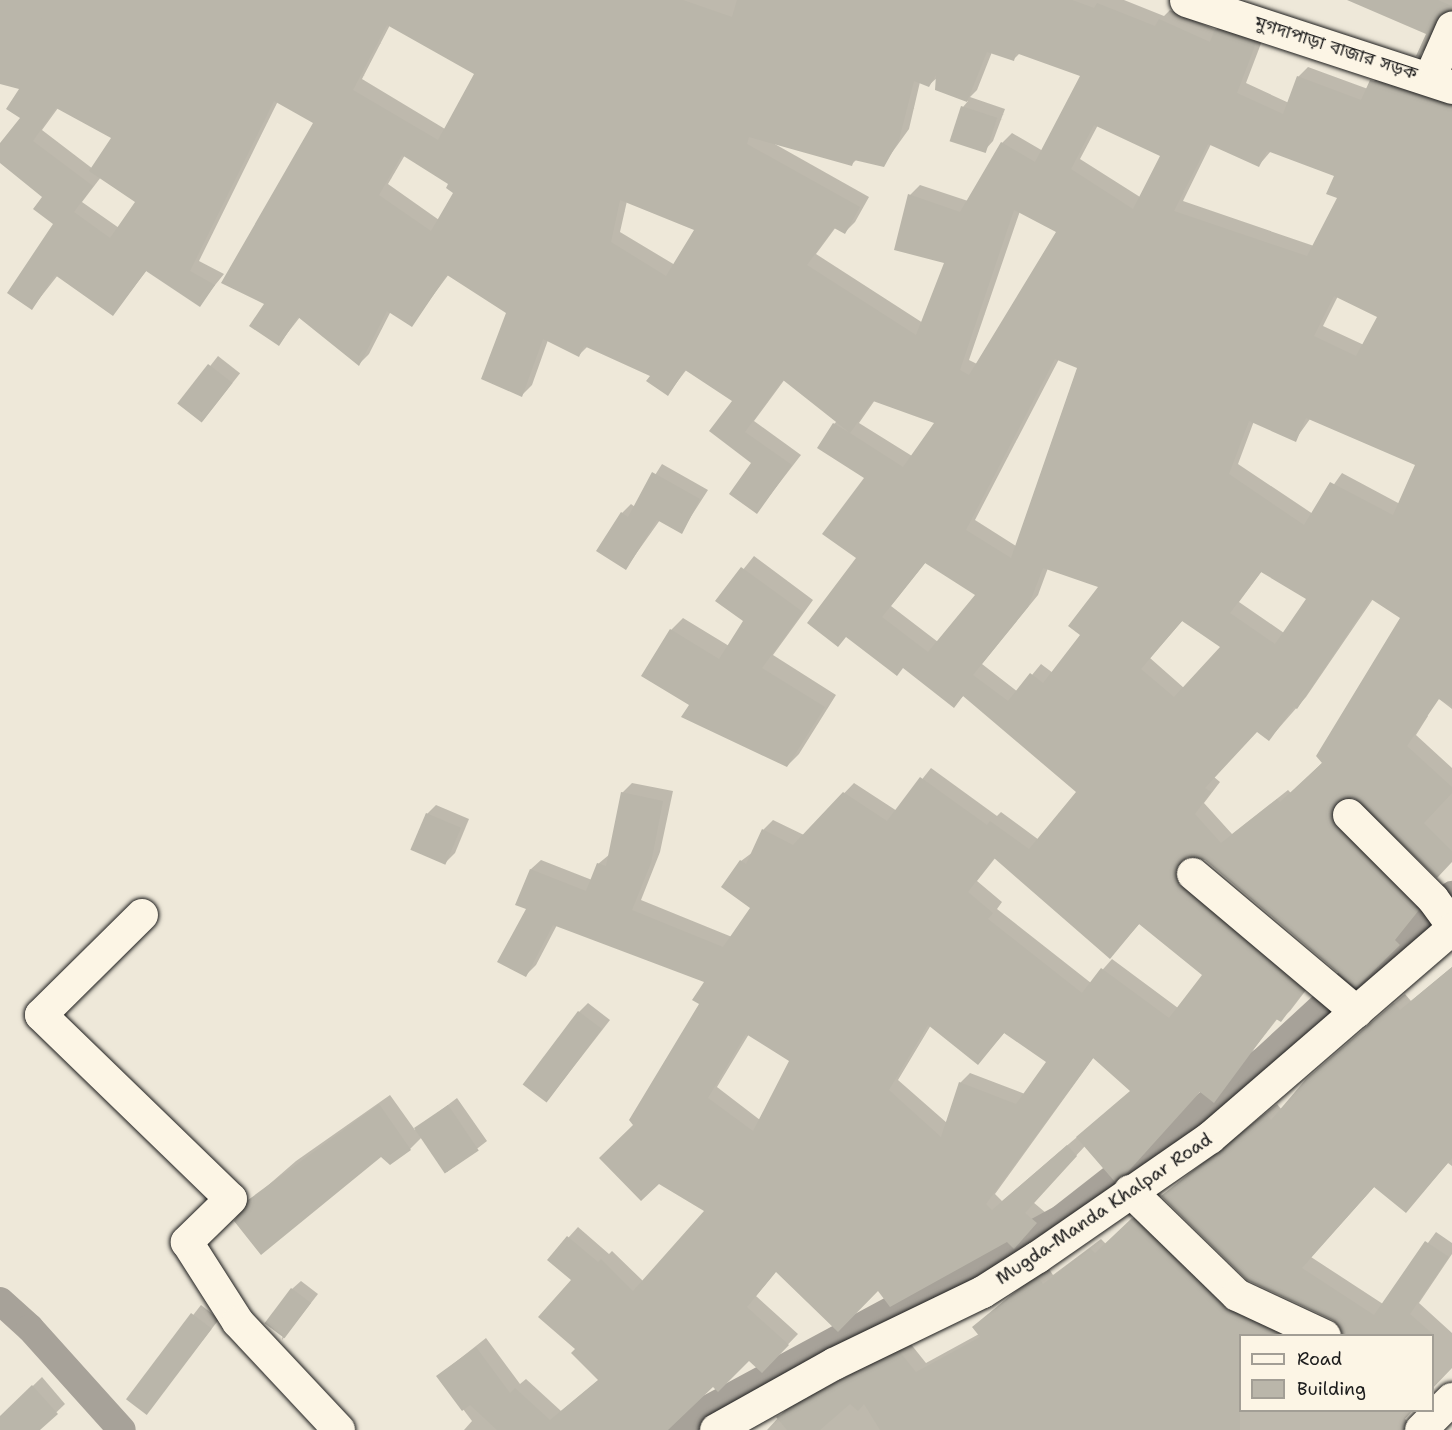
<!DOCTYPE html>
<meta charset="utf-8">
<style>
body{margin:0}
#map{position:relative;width:1452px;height:1430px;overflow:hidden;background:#eee8d9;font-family:"Shantell Sans","Noto Sans Bengali",sans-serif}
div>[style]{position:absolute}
.shadow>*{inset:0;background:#0003;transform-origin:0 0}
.canal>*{height:28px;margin:-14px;padding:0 14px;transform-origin:14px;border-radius:14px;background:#a7a299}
.building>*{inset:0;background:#bab6aa;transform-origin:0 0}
.roads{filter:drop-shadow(0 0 2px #1c1c1c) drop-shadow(0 0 2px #1c1c1c)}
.street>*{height:32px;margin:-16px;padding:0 16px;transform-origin:16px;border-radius:16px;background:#fcf5e5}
.secondary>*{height:33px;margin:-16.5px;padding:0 16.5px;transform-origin:16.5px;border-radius:16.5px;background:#fcf5e5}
span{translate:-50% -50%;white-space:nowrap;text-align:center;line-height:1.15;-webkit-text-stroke:6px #fcf5e5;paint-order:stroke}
.street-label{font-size:18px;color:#1c1c1c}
.legend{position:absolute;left:1239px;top:1334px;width:195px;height:78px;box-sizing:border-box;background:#fcf5e5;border:2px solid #a29e95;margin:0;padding:8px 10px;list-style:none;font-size:18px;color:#1c1c1c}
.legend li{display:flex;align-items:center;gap:12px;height:30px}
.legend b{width:30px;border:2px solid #a29e95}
</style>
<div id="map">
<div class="shadow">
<i style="clip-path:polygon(evenodd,0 0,1124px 0,1164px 16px,1170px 10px,1216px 30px,1226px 20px,1265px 33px,1246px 83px,1289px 103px,1298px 77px,1308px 67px,1368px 89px,1382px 71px,1452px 91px,1452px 709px,1395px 665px,1386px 676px,1428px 716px,1416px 735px,1452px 768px,1452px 861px,1362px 801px,1345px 796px,1341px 800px,1345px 817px,1428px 899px,1404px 930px,1409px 935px,1356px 986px,1205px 859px,1196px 855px,1186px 858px,1191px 878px,1313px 981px,1290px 1011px,1280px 1020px,1278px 1018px,1213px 1101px,1200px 1091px,1086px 1145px,1033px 1202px,1046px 1213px,1024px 1237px,878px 1289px,777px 1270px,756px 1296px,798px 1334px,772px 1361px,749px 1359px,713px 1385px,666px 1430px,464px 1430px,472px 1421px,438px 1376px,486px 1338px,520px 1384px,526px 1379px,561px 1411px,600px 1379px,577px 1349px,573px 1280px,549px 1259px,578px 1227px,609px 1254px,612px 1251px,643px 1281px,706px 1211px,635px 1125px,701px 1004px,706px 981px,557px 925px,536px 965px,526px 975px,528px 908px,517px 904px,531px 869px,541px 860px,592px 880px,598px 864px,610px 854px,622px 793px,632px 783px,673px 791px,660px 852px,641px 900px,732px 937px,753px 907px,741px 861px,753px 852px,763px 830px,773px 820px,804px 835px,854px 783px,897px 811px,931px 768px,997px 816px,1001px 812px,1039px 840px,1078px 792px,964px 695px,954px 706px,903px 667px,897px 674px,858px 558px,866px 477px,834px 424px,837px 421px,785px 379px,754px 421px,801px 455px,757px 512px,753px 463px,734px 400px,687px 369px,668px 394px,652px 375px,588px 346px,579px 355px,548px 340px,532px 385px,522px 395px,508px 312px,449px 274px,411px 325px,391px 311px,369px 354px,359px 364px,300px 317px,279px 344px,266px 303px,315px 122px,278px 101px,199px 261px,224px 274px,199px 305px,147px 270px,113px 314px,58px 275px,32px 308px,55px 223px,44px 196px,0 162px,0 146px,22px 118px,22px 89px,0 82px,0 0,390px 25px,476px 73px,445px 129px,362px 79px,390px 25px,0 0,992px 52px,1014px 59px,1020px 53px,1082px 75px,1043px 151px,1012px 133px,1002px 143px,968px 201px,920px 185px,910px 195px,946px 262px,923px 323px,816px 254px,836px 227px,845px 232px,855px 222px,869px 197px,773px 143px,852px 164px,857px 159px,883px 165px,909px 129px,920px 82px,929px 85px,938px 77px,937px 89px,968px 101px,963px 107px,985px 150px,993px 141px,1005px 109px,970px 97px,977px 90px,992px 52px,0 0,58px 108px,114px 138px,93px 169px,42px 130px,58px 108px,0 0,1098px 125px,1162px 156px,1140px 197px,1080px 159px,1098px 125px,0 0,1211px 144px,1259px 165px,1271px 151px,1336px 175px,1339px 198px,1314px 246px,1183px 201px,1211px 144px,0 0,405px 155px,450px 184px,455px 192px,439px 220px,388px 184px,405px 155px,0 0,101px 177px,137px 202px,119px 228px,82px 202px,101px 177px,0 0,627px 201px,697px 229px,675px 265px,620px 232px,627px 201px,0 0,1020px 211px,1058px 232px,977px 364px,969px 360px,1020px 211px,0 0,1338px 296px,1379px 316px,1364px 345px,1323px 326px,1338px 296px,0 0,1059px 359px,1078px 367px,1016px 546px,975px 520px,1059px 359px,0 0,875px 400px,936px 422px,912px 456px,859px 423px,875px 400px,0 0,1310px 419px,1417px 465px,1400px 504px,1342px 473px,1313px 514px,1238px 464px,1254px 421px,1295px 440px,1310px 419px,0 0,926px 562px,977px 595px,938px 642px,891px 606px,926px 562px,0 0,1048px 568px,1100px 586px,1082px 635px,1053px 673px,1041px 664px,1018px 692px,982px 664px,1038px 595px,1048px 568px,0 0,1262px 571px,1308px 599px,1284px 633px,1239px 602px,1262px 571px,0 0,1373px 599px,1402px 617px,1323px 762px,1291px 793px,1288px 790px,1232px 834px,1204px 803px,1220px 782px,1214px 777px,1257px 731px,1268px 739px,1278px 729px,1306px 697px,1373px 599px,0 0,1183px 620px,1222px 647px,1184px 688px,1150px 658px,1183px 620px,0 0,996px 857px,1110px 957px,1140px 923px,1204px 974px,1178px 1008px,1112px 959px,1091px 983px,997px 909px,1002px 902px,977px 881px,996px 857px,0 0,931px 1025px,978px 1063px,1005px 1032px,1048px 1062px,1025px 1094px,970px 1073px,960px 1083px,947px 1123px,898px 1080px,931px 1025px,0 0,749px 1034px,791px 1060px,760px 1120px,717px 1087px,749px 1034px,0 0,1094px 1057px,1131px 1091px,1002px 1201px,995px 1194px,1094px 1057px)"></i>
<i style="clip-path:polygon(1351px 0,1452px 0,1452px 11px,1446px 12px,1430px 45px,1419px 55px,1428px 33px)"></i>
<i style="left:218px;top:356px;width:28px;height:61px;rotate:38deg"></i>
<i style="clip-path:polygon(662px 464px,708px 490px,681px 532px,660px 520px,626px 568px,622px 513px,631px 504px,635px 507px)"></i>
<i style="clip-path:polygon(754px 556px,813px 600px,773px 655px,836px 695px,799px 754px,787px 766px,691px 704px,671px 630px,683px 618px,729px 646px,745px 621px,718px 601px)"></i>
<i style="clip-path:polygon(436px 805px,469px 819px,455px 853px,446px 862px,427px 814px)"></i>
<i style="clip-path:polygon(1452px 967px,1452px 1166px,1448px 1163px,1406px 1211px,1375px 1186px,1311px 1257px,1383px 1304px,1436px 1232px,1452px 1243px,1452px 1254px,1419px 1303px,1452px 1333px,1452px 1368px,1432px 1389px,1432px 1336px,1342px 1336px,1341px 1324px,1248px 1279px,1163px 1196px,1277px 1104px,1282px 1110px,1318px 1069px,1405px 994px,1411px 1001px)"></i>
<i style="clip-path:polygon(588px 1003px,610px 1020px,547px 1101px,579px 1012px)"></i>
<i style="clip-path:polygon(390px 1095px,415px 1130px,457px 1098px,487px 1141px,447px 1172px,422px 1137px,410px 1149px,381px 1155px,250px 1201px,296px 1161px)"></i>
<i style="clip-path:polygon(1143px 1209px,1312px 1336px,1240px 1336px,1240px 1410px,1413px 1410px,1405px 1419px,1410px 1423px,1404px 1430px,767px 1430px,788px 1407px,910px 1343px,926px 1363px,979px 1334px,974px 1327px,1022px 1286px,1049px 1269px,1053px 1275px,1101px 1239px,1106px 1244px)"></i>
<i style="clip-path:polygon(301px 1281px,318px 1294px,282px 1340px,292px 1289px)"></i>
<i style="left:201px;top:1305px;width:23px;height:119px;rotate:38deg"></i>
<i style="clip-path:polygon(42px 1377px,65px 1404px,38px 1430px,0 1430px,0 1418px)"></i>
</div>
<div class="canal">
<i style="left:0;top:1301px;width:40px;rotate:42deg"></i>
<i style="left:30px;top:1328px;width:137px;rotate:48deg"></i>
<i style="left:669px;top:1430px;width:447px;rotate:-28.3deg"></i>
<i style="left:1062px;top:1218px;width:254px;rotate:-38deg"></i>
<i style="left:1262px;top:1062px;width:156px;rotate:-42.7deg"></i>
<i style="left:1377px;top:956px;width:97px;rotate:-39.1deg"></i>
</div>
<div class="building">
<i style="clip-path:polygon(evenodd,0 0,683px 0,732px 17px,737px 0,1072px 0,1094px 8px,1097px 3px,1155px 26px,1159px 19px,1210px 42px,1215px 29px,1256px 43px,1237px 93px,1283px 114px,1297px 76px,1361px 100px,1370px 80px,1452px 105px,1452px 706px,1439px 699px,1407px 746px,1452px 787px,1452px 793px,1424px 823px,1452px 851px,1452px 862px,1437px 878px,1354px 798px,1337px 802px,1332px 811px,1336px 828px,1419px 910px,1395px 940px,1400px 945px,1356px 988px,1205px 860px,1186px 857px,1175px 871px,1181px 887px,1304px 991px,1281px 1022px,1276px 1019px,1214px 1103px,1200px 1092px,1126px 1174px,1115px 1182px,1076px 1137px,1130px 1091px,1093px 1058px,986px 1204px,992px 1210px,1067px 1145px,1077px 1156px,1025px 1213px,1037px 1223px,1014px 1249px,1007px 1242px,890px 1307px,878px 1291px,838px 1332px,776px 1272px,747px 1307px,789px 1345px,762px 1373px,749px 1361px,718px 1392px,713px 1387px,668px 1430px,497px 1430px,470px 1405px,462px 1411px,436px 1376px,476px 1347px,510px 1393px,515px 1388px,550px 1420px,598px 1380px,571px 1353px,575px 1349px,538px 1317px,571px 1280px,547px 1260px,567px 1236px,598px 1262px,601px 1259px,633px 1291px,704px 1211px,659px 1184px,641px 1201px,599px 1158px,633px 1125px,629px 1120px,699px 1004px,692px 1000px,704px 982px,553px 925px,526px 977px,497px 962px,526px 909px,515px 905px,530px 869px,586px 891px,597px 863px,606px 866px,621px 792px,663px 801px,651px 863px,632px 910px,723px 947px,750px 908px,721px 887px,740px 860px,746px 864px,762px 829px,793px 845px,843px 792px,887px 821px,920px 777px,987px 825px,990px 821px,1029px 849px,1076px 792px,963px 696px,954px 708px,903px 668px,897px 676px,846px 637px,838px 647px,807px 623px,856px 558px,822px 534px,864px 478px,817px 448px,833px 423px,850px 433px,783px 380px,745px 432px,792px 465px,757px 514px,729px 494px,751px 463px,709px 431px,732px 401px,685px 370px,668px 396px,646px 381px,650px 376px,584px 346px,579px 357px,543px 339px,522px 397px,481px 379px,506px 313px,447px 275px,412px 327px,387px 311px,359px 366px,298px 317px,279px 346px,249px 326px,264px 304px,221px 283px,313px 123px,274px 101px,190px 271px,215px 285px,200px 307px,146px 271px,113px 316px,55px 275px,32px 310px,7px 293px,53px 224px,33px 209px,42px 197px,0 163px,0 143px,20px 118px,6px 109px,19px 89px,0 84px,0 0,387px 25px,474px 74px,438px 140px,353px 90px,387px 25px,0 0,987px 52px,1014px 61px,1016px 53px,1080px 76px,1035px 162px,1001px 142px,960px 212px,908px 194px,894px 250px,944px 263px,916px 335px,807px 265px,834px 228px,845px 234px,860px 207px,747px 144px,749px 137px,852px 166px,854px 160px,884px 167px,899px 140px,914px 81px,929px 87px,936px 75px,935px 90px,967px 102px,987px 52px,0 0,56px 108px,111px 138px,89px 171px,135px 202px,110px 238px,74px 212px,93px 186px,33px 141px,56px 108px,0 0,1094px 125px,1160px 156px,1133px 209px,1071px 169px,1094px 125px,0 0,1208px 144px,1259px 167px,1267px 151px,1334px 176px,1326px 194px,1337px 198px,1307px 256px,1174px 211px,1208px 144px,0 0,402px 155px,448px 184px,446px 188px,453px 193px,431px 231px,379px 195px,402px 155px,0 0,620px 200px,694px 230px,666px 276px,611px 242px,620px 200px,0 0,1014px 210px,1056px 232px,969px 375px,960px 370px,1014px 210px,0 0,1334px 296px,1377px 317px,1356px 356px,1314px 336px,1334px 296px,0 0,1055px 359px,1077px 368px,1011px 558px,966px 530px,1055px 359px,0 0,873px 401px,934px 423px,903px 467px,850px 433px,873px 401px,0 0,1306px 418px,1415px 465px,1393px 515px,1330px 482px,1304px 525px,1229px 474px,1249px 421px,1296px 442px,1306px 418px,0 0,925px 563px,975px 595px,928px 652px,882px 617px,925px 563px,0 0,1043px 568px,1098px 587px,1068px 626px,1080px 635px,1043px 683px,1030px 673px,1008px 701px,973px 675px,1028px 607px,1043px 568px,0 0,1261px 572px,1306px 599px,1275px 644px,1230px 613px,1261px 572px,0 0,1371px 599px,1400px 618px,1316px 756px,1322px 763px,1280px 802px,1277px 799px,1221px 843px,1195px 814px,1211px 792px,1205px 788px,1257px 732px,1269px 741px,1294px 707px,1297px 709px,1371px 599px,0 0,1182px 621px,1220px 647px,1174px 697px,1141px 669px,1182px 621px,0 0,994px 858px,1110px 959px,1139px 924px,1202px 975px,1169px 1018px,1101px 968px,1082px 993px,988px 919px,993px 913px,968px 892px,994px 858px,0 0,928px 1025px,978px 1065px,1004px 1033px,1046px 1062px,1016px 1104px,959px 1082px,941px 1137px,889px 1090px,928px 1025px,0 0,746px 1034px,789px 1061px,753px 1131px,708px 1098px,746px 1034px)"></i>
<i style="clip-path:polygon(1347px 0,1438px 0,1452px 6px,1452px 10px,1436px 20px,1420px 57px,1416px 56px,1426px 34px)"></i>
<i style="left:961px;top:106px;width:38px;height:37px;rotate:18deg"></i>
<i style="left:208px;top:364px;width:31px;height:50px;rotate:38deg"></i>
<i style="clip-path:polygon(652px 472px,700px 499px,682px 534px,657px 520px,626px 570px,596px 551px,621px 512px,628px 517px)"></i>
<i style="clip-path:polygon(741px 567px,803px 612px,762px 668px,825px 707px,787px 767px,681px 717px,689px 705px,641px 676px,670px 629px,719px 659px,743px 621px,715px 601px)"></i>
<i style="left:426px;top:813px;width:38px;height:40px;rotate:23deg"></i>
<i style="clip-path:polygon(1452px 967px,1452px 1158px,1406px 1213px,1374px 1187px,1302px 1268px,1374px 1315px,1425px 1241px,1449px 1257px,1410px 1314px,1434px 1335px,1343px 1335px,1333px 1320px,1247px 1280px,1161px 1196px,1266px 1113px,1271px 1120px,1306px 1079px,1394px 1003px,1400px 1010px)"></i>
<i style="left:578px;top:1011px;width:30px;height:92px;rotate:37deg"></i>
<i style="clip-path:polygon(379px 1104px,411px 1150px,390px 1165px,381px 1157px,261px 1255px,234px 1221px,248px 1200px)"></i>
<i style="left:448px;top:1105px;width:55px;height:41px;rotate:56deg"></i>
<i style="clip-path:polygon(1132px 1218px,1225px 1308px,1281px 1335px,1240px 1335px,1240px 1430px,880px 1430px,864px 1404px,858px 1411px,850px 1404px,820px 1430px,787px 1430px,776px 1417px,900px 1352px,916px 1372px,980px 1337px,972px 1327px,1010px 1296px,1038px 1278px,1043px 1284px,1090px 1248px,1095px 1253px)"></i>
<i style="left:291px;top:1288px;width:25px;height:44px;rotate:37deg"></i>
<i style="left:191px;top:1313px;width:26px;height:108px;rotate:37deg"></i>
<i style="clip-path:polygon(32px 1385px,58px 1414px,40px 1430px,0 1430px,0 1416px)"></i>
</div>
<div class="roads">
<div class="street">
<i style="left:1430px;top:78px;width:55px;rotate:-66.3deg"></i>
<i style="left:1349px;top:815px;width:119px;rotate:45deg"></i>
<i style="left:1433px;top:899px;width:32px;rotate:54deg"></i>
<i style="left:1193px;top:874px;width:214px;rotate:40.1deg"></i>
<i style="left:142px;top:915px;width:142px;rotate:135.3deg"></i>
<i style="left:41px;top:1015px;width:264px;rotate:44.1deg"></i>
<i style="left:231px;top:1199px;width:62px;rotate:135.7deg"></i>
<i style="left:187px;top:1242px;width:95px;rotate:57.5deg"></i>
<i style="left:238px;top:1322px;width:148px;rotate:46.9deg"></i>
<i style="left:1130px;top:1191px;width:149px;rotate:44.2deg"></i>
<i style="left:1237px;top:1295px;width:97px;rotate:25deg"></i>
<i style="left:716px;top:1430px;width:135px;rotate:-29.2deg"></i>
<i style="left:834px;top:1364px;width:165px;rotate:-25.8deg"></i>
<i style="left:983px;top:1292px;width:65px;rotate:-32.5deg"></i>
<i style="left:1038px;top:1257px;width:209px;rotate:-34.7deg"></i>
<i style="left:1210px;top:1138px;width:320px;rotate:-40.8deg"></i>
<i style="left:1421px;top:1430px;width:44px;rotate:-45deg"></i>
</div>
<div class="secondary">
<i style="left:1186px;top:0;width:280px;rotate:18.1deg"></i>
</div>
</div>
<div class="street-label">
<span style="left:1336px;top:48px;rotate:18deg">মুগদাপাড়া বাজার সড়ক</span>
<span style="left:1104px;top:1209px;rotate:-34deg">Mugda-Manda Khalpar Road</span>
</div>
<ul class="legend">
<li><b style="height:8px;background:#fcf5e5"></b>Road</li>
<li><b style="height:16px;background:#bab6aa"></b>Building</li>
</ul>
</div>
